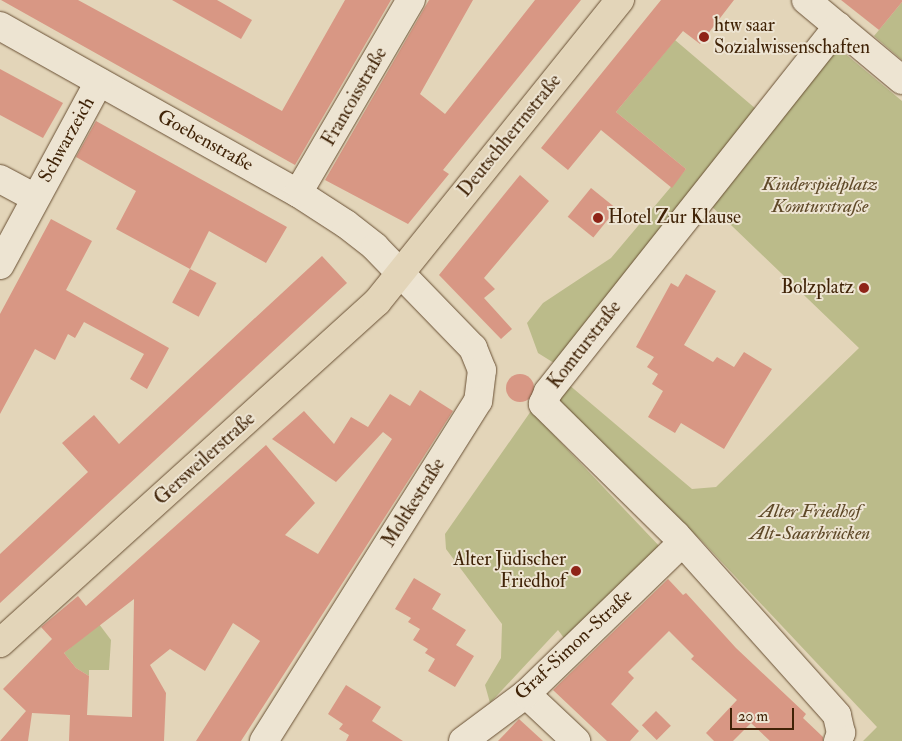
<!DOCTYPE html>
<meta charset="utf-8">
<style>
body{margin:0}
#map{position:relative;width:902px;height:741px;overflow:hidden;background:#e3d5b9;font-family:"IM FELL Double Pica",serif}
div>[style]{position:absolute}
.green>*{inset:0;background:#bbbb8a}
.building>*{inset:0;background:#d89784;transform-origin:0 0}
.round{border-radius:50%}
.roads{filter:drop-shadow(0 0 1px #695034) drop-shadow(0 0 1px #695034)}
.minor>*{height:28px;margin:-14px;padding:0 14px;transform-origin:14px;border-radius:14px;background:#ede4d2}
.major>*{height:28px;margin:-14px;padding:0 14px;transform-origin:14px;border-radius:14px;background:#e3d5b9}
.dots>*{width:14px;height:14px;translate:-50% -50%;box-sizing:border-box;border:2px solid #ede4d2;border-radius:50%}
span{translate:-50% -50%;white-space:nowrap;text-align:center;line-height:1.15;-webkit-text-stroke:4px #ede4d2;paint-order:stroke}
.poi-label{font-size:19px;color:#402307}
.left{translate:0 -50%;text-align:left}
.right{translate:-100% -50%;text-align:right}
.street-label{font-size:19px;color:#402307}
.park-label{font-size:19px;color:#5f4928;font-style:italic}
.scale{position:absolute;left:730px;top:708px;width:64px;height:22px;box-sizing:border-box;border:2px solid #402307;border-top:0;padding-left:6px;font-size:15px;line-height:18px;white-space:nowrap;color:#402307;-webkit-text-stroke:4px #ede4d2;paint-order:stroke}
</style>
<div id="map">
<div class="green">
<i style="clip-path:polygon(902px 2px,902px 60px,874px 36px)"></i>
<i style="clip-path:polygon(675px 40px,756px 109px,554px 363px,538px 353px,527px 323px,543px 303px,611px 258px,686px 169px,616px 112px)"></i>
<i style="clip-path:polygon(837px 47px,902px 101px,902px 741px,863px 741px,877px 727px,701px 540px,552px 403px,568px 384px,692px 489px,716px 487px,859px 348px,707px 202px)"></i>
<i style="clip-path:polygon(531px 411px,662px 549px,567px 642px,558px 630px,490px 703px,485px 685px,501px 658px,502px 624px,446px 549px,445px 534px)"></i>
<i style="clip-path:polygon(99px 624px,111px 640px,109px 670px,89px 670px,89px 676px,76px 668px,64px 653px)"></i>
</div>
<div class="building">
<i style="clip-path:polygon(1px 0,78px 0,282px 111px,345px 0,391px 0,295px 165px)"></i>
<i style="clip-path:polygon(172px 0,217px 0,252px 20px,241px 39px)"></i>
<i style="clip-path:polygon(429px 0,473px 0,420px 94px,445px 114px,535px 0,581px 0,443px 170px,449px 174px,408px 224px,325px 180px)"></i>
<i style="clip-path:polygon(661px 0,734px 0,700px 44px,683px 31px,616px 112px,686px 169px,672px 188px,601px 130px,568px 170px,541px 148px)"></i>
<i style="clip-path:polygon(841px 0,902px 0,902px 2px,879px 30px)"></i>
<i style="clip-path:polygon(0 69px,63px 103px,43px 138px,0 115px)"></i>
<i style="clip-path:polygon(96px 121px,287px 227px,266px 263px,209px 231px,190px 269px,116px 229px,136px 191px,76px 157px)"></i>
<i style="clip-path:polygon(520px 175px,549px 201px,484px 278px,495px 289px,484px 298px,512px 329px,501px 339px,439px 275px)"></i>
<i style="left:591px;top:188px;width:33px;height:37px;rotate:39deg"></i>
<i style="clip-path:polygon(51px 219px,92px 241px,66px 290px,169px 348px,147px 389px,130px 379px,144px 354px,84px 322px,75px 338px,68px 334px,55px 360px,35px 349px,0 414px,0 314px)"></i>
<i style="clip-path:polygon(322px 256px,347px 283px,0 603px,0 554px,88px 472px,62px 443px,94px 415px,119px 444px)"></i>
<i style="left:190px;top:269px;width:30px;height:38px;rotate:28deg"></i>
<i style="clip-path:polygon(686px 274px,716px 291px,684px 345px,713px 362px,717px 357px,734px 367px,744px 352px,772px 369px,724px 449px,681px 423px,675px 433px,648px 417px,663px 391px,652px 384px,658px 374px,647px 367px,654px 357px,636px 347px,671px 283px,678px 287px)"></i>
<i class="round" style="left:506px;top:374px;width:28px;height:28px"></i>
<i style="clip-path:polygon(evenodd,420px 390px,453px 411px,241px 741px,196px 741px,260px 641px,233px 623px,205px 671px,170px 649px,150px 665px,166px 693px,164px 741px,69px 741px,70px 715px,32px 713px,28px 741px,0 741px,26px 711px,3px 689px,52px 639px,41px 627px,78px 596px,86px 606px,266px 445px,315px 503px,285px 535px,318px 554px,392px 439px,383px 432px,336px 482px,272px 439px,304px 411px,334px 444px,351px 417px,368px 427px,390px 394px,410px 406px,420px 390px,134px 599px,132px 717px,87px 715px,89px 676px,76px 668px,64px 653px,134px 599px)"></i>
<i style="clip-path:polygon(414px 578px,441px 594px,432px 609px,466px 630px,456px 645px,474px 656px,455px 687px,428px 671px,435px 659px,425px 653px,428px 649px,413px 640px,420px 629px,408px 622px,411px 618px,395px 609px)"></i>
<i style="clip-path:polygon(668px 579px,683px 595px,686px 593px,736px 648px,806px 714px,803px 718px,823px 737px,823px 741px,770px 741px,751px 723px,733px 741px,714px 741px,706px 733px,737px 700px,691px 659px,694px 656px,669px 631px,628px 672px,634px 678px,611px 704px,639px 731px,630px 741px,607px 741px,553px 690px)"></i>
<i style="clip-path:polygon(346px 685px,381px 707px,372px 721px,403px 741px,346px 741px,349px 735px,339px 729px,343px 724px,328px 714px)"></i>
<i style="left:656px;top:711px;width:21px;height:20px;rotate:45deg"></i>
<i style="clip-path:polygon(519px 719px,543px 741px,498px 741px)"></i>
</div>
<div class="roads">
<div class="minor">
<i style="left:806px;top:0;width:125px;rotate:39.8deg"></i>
<i style="left:0;top:26px;width:342px;rotate:29.3deg"></i>
<i style="left:298px;top:193px;width:57px;rotate:32.9deg"></i>
<i style="left:346px;top:224px;width:37px;rotate:38deg"></i>
<i style="left:375px;top:247px;width:141px;rotate:45.9deg"></i>
<i style="left:473px;top:348px;width:24px;rotate:68deg"></i>
<i style="left:482px;top:370px;width:31px;rotate:97deg"></i>
<i style="left:478px;top:401px;width:402px;rotate:122.2deg"></i>
<i style="left:0;top:179px;width:40px;rotate:28deg"></i>
<i style="left:298px;top:193px;width:224px;rotate:-59.7deg"></i>
<i style="left:0;top:265px;width:208px;rotate:-61.6deg"></i>
<i style="left:526px;top:694px;width:69px;rotate:43.2deg"></i>
<i style="left:463px;top:741px;width:79px;rotate:-36.7deg"></i>
<i style="left:526px;top:694px;width:216px;rotate:-44.1deg"></i>
<i style="left:838px;top:741px;width:9px;rotate:-69deg"></i>
<i style="left:841px;top:733px;width:18px;rotate:-103deg"></i>
<i style="left:837px;top:715px;width:241px;rotate:-131.8deg"></i>
<i style="left:676px;top:535px;width:187px;rotate:-135.4deg"></i>
<i style="left:543px;top:404px;width:13px;rotate:-67deg"></i>
<i style="left:548px;top:392px;width:467px;rotate:-51.6deg"></i>
</div>
<div class="major">
<i style="left:0;top:643px;width:508px;rotate:-42.13deg"></i>
<i style="left:377px;top:302px;width:388px;rotate:-51.2deg"></i>
</div>
</div>
<div class="dots">
<i style="left:704px;top:37px;background:#8f2418"></i>
<i style="left:598px;top:218px;background:#8f2418"></i>
<i style="left:864px;top:288px;background:#8f2418"></i>
<i style="left:576px;top:571px;background:#8f2418"></i>
</div>
<div class="poi-label">
<span class="left" style="left:714px;top:37px">htw saar<br>Sozialwissenschaften</span>
<span class="left" style="left:608px;top:218px">Hotel Zur Klause</span>
<span class="right" style="left:854px;top:288px">Bolzplatz</span>
<span class="right" style="left:566px;top:571px">Alter Jüdischer<br>Friedhof</span>
</div>
<div class="street-label">
<span style="left:355px;top:97px;rotate:-60deg">Francoisstraße</span>
<span style="left:510px;top:136px;rotate:-51deg">Deutschherrnstraße</span>
<span style="left:67px;top:140px;rotate:-61deg">Schwarzeich</span>
<span style="left:205px;top:141px;rotate:29deg">Goebenstraße</span>
<span style="left:585px;top:345px;rotate:-52deg">Komturstraße</span>
<span style="left:205px;top:459px;rotate:-42deg">Gersweilerstraße</span>
<span style="left:414px;top:503px;rotate:-58deg">Moltkestraße</span>
<span style="left:574px;top:645px;rotate:-43deg">Graf-Simon-Straße</span>
</div>
<div class="park-label">
<span style="left:820px;top:196px">Kinderspielplatz<br>Komturstraße</span>
<span style="left:810px;top:523px">Alter Friedhof<br>Alt-Saarbrücken</span>
</div>
<div class="scale">20 m</div>
</div>
